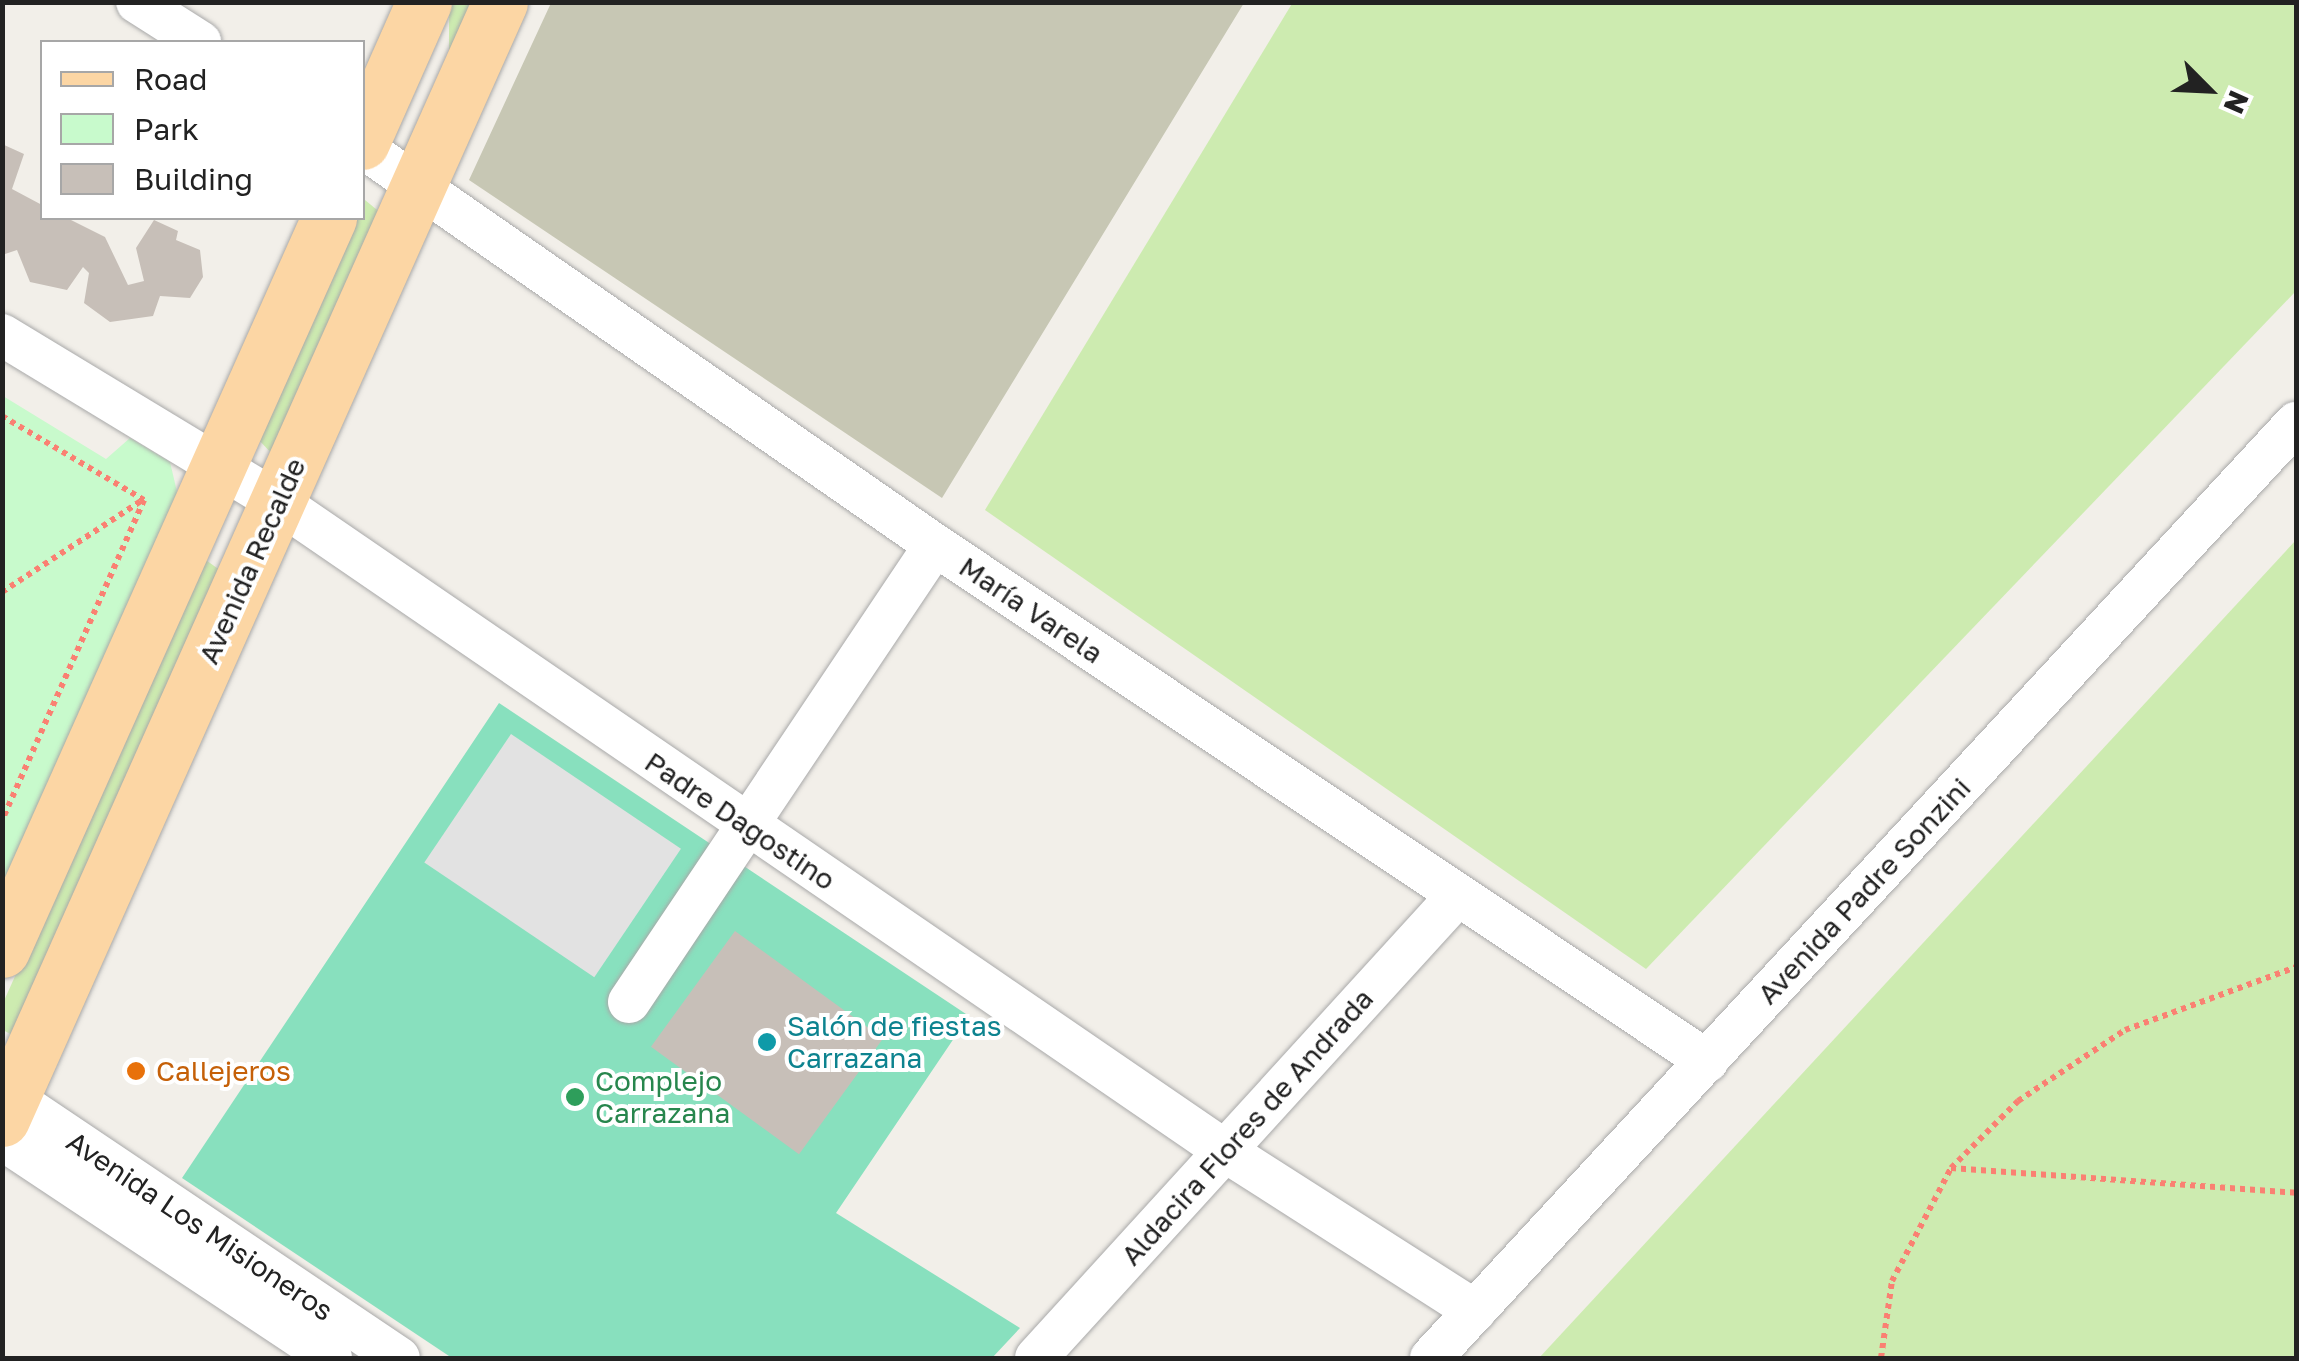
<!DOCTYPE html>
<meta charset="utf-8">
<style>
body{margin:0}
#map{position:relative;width:2299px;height:1361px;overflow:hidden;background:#f2efe9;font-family:"Golos Text",sans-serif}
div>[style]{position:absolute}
.construction>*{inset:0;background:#c7c7b4}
.grass>*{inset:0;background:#cdebb0;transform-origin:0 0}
.park>*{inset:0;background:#c8facc}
.pitch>*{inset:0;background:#88e0be}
.parking>*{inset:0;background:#e2e2e2;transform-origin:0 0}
.building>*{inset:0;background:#c7bfb8;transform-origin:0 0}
.path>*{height:6px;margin-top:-3px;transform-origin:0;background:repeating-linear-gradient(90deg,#fa8072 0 5px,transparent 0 10px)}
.roads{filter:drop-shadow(0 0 2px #a9a9a9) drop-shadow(0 0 2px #a9a9a9)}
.minor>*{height:42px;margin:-21px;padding:0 21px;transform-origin:21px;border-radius:21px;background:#fff}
.major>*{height:55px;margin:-27.5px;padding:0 27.5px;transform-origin:27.5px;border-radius:27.5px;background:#fcd6a4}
.dots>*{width:28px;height:28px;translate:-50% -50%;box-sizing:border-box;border:5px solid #fff;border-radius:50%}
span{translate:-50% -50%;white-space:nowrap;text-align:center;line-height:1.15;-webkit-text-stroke:8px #fff;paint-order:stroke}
.street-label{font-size:28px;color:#222}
.culture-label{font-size:28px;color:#0d838f}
.left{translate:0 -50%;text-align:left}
.food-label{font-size:28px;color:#c56008}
.leisure-label{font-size:28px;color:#27864d}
.frame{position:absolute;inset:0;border:5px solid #222;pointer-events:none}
.legend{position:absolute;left:40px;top:40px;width:325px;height:180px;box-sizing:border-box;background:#fff;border:2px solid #a7a7a7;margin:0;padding:12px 18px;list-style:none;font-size:30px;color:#222}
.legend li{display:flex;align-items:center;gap:20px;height:50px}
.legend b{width:50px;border:2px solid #a7a7a7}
.north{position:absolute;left:2159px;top:40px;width:100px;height:100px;-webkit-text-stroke:8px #fff;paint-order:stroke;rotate:114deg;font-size:28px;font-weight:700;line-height:40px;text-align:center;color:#222}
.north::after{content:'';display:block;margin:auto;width:35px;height:45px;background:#222;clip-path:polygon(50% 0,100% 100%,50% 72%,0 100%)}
</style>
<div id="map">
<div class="construction">
<i style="clip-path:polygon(551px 3px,551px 2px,1244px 3px,942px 498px,469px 180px)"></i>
</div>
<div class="grass">
<i style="clip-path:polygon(1293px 2px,2296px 3px,2296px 291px,1646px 969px,985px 510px)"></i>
<i style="left:449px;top:3px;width:28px;height:116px"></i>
<i style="clip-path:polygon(365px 200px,382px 214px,273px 455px,257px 438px,356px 218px,362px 218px)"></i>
<i style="clip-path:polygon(2296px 540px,2296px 1358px,1539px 1358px)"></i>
<i style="clip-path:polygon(203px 558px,224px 573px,14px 1036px,3px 1030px,3px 1003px)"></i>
</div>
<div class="park">
<i style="clip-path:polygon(3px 396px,106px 459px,130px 438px,170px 462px,178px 496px,3px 896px)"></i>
</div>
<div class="pitch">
<i style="clip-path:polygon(499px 703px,969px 1016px,836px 1213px,1020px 1328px,992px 1358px,452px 1358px,182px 1178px)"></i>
</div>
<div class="parking">
<i style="left:511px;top:734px;width:205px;height:155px;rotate:34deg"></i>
</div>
<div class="building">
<i style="clip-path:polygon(2px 144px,24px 154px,12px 189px,42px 205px,42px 218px,67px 218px,105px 237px,128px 285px,144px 281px,136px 248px,154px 220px,178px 231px,176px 240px,200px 250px,203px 277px,190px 298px,160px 296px,153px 316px,110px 322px,84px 303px,89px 273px,83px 267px,67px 290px,30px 282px,17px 250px,2px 255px)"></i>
<i style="left:735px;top:931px;width:183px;height:143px;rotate:36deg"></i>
</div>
<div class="path">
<i style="left:2px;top:416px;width:165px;rotate:30.6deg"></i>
<i style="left:144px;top:500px;width:351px;rotate:113.9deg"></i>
<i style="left:2px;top:592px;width:166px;rotate:-33.2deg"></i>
<i style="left:1951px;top:1168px;width:346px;rotate:4.1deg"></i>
<i style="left:1881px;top:1358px;width:78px;rotate:-81.9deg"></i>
<i style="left:1892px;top:1281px;width:127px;rotate:-62.4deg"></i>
<i style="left:1951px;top:1168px;width:95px;rotate:-45deg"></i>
<i style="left:2018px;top:1101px;width:128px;rotate:-33.6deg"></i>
<i style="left:2125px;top:1030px;width:182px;rotate:-20.2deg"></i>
</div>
<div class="roads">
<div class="minor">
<i style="left:137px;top:2px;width:75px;rotate:32.4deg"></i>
<i style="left:362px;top:147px;width:698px;rotate:34.78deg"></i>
<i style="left:935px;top:545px;width:929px;rotate:33.76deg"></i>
<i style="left:2px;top:335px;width:323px;rotate:31.2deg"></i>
<i style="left:278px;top:502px;width:1148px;rotate:34.42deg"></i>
<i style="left:1225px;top:1151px;width:297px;rotate:32.6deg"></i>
<i style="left:629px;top:1002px;width:550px;rotate:-56.19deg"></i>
<i style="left:12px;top:1098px;width:466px;rotate:33.9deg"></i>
<i style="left:2px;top:1139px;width:395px;rotate:33.6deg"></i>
<i style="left:1036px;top:1358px;width:626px;rotate:-47.65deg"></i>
<i style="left:1431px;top:1358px;width:1274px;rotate:-47.23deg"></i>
</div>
<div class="major">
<i style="left:362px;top:142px;width:153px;rotate:-66.1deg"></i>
<i style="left:2px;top:950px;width:802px;rotate:-65.93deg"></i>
<i style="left:2px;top:1119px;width:1223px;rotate:-65.97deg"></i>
</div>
</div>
<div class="dots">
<i style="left:767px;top:1042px;background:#0f9aa8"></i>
<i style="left:136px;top:1071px;background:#e8710a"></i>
<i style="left:575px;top:1097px;background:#2e9e5b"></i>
</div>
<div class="street-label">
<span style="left:252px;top:561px;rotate:-66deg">Avenida Recalde</span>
<span style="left:1031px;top:610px;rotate:34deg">María Varela</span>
<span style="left:740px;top:821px;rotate:34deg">Padre Dagostino</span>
<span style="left:1864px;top:891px;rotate:-47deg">Avenida Padre Sonzini</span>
<span style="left:1247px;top:1127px;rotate:-48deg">Aldacira Flores de Andrada</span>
<span style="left:200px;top:1226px;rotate:34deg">Avenida Los Misioneros</span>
</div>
<div class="culture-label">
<span class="left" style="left:787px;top:1042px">Salón de fiestas<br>Carrazana</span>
</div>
<div class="food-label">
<span class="left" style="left:156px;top:1071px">Callejeros</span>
</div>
<div class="leisure-label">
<span class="left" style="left:595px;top:1097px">Complejo<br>Carrazana</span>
</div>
<div class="frame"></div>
<ul class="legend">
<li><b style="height:12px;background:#fcd6a4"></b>Road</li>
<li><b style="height:28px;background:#c8facc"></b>Park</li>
<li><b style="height:28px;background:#c7bfb8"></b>Building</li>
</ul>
<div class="north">N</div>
</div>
